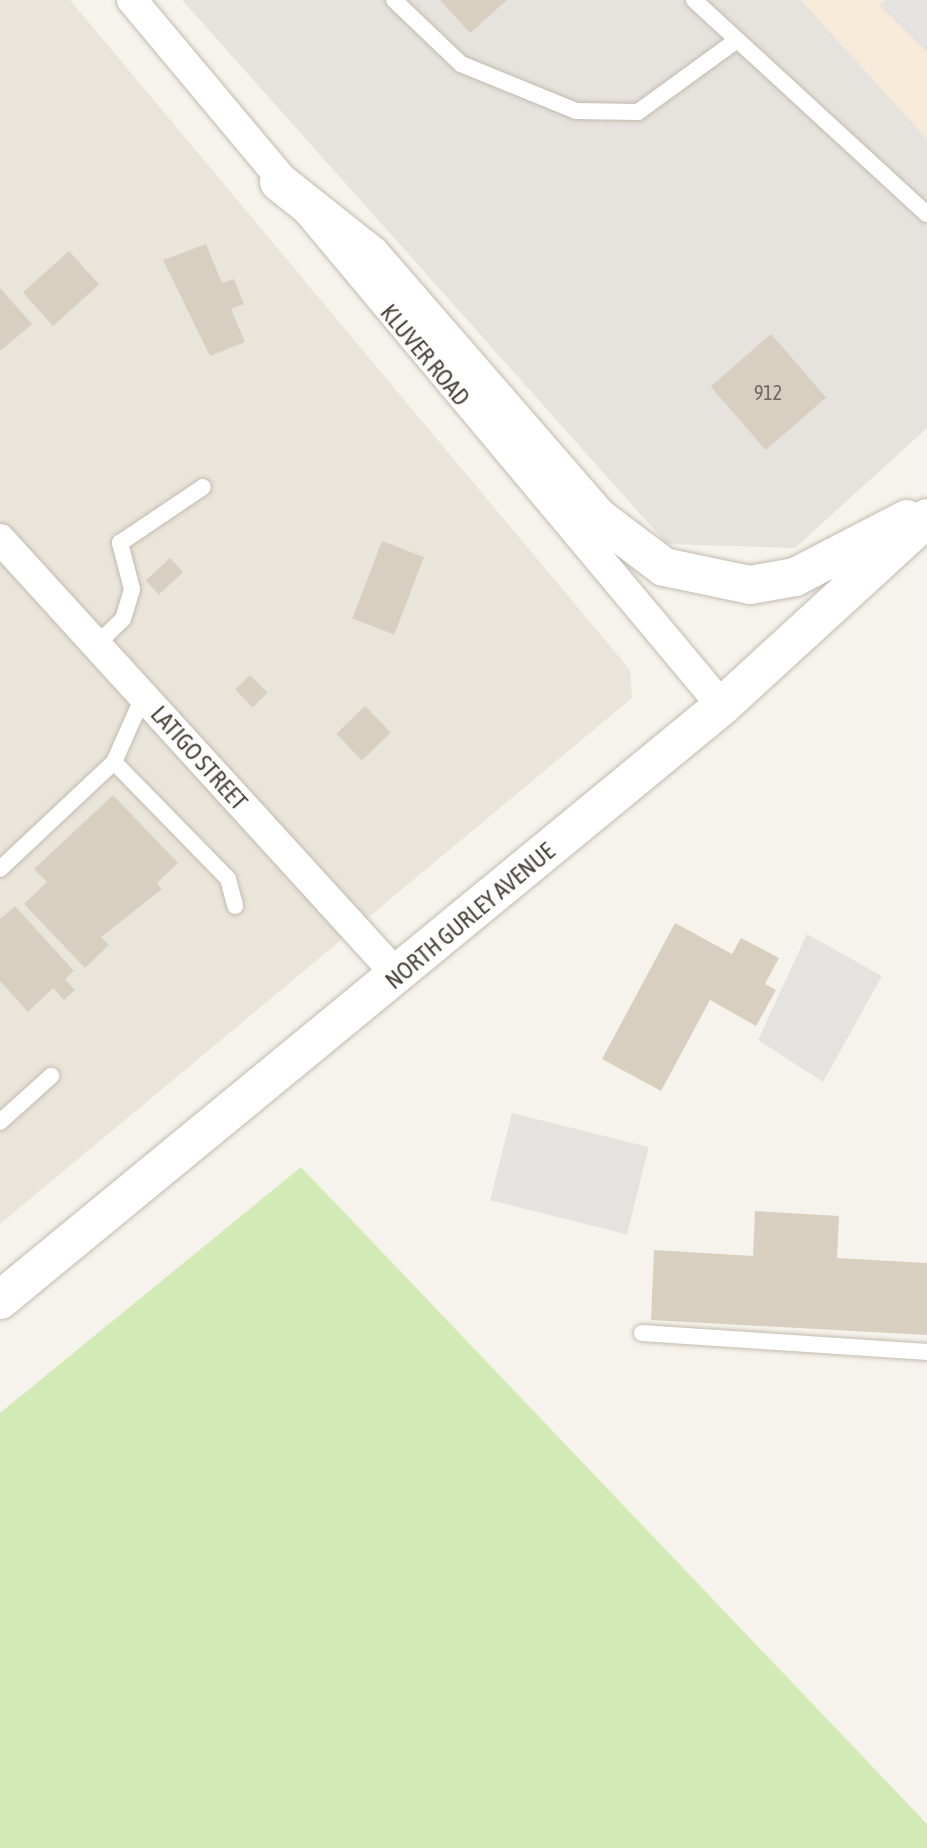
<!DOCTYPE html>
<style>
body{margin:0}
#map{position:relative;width:927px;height:1848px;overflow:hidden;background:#f6f3ec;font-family:"Asap Condensed",sans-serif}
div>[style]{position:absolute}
.residential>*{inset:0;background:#eae5da}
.commercial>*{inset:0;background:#f7ead8}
.industrial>*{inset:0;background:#e6e2dd}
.green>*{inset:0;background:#d2eab5}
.parking>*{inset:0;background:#e5e3e0;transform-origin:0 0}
.building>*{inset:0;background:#d8cfc1;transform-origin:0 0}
.roads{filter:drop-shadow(0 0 2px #c2bbae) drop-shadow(0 0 2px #c2bbae)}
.service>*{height:16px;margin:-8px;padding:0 8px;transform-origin:8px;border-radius:8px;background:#fff}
.minor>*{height:30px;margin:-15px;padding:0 15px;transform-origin:15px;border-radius:15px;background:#fff}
.tertiary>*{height:38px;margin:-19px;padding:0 19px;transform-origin:19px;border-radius:19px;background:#fff}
span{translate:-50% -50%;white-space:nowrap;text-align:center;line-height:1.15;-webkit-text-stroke:6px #fff;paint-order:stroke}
.number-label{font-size:20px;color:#6e675b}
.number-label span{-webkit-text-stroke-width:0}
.street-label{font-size:24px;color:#4b4439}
</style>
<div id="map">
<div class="residential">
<i style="clip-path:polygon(0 0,70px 0,630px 670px,632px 698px,0 1224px)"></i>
</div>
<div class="commercial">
<i style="clip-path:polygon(801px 0,927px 0,927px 139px)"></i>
</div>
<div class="industrial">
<i style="clip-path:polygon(182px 0,801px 0,927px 139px,927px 428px,795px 548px,667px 544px)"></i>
</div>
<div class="green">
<i style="clip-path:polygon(301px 1167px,927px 1824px,927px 1848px,0 1848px,0 1413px)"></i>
</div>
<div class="parking">
<i style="clip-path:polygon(886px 0,927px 0,927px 52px,879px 5px)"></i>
<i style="clip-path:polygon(807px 934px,882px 976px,823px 1082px,758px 1040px)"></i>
<i style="left:512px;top:1113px;width:141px;height:90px;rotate:14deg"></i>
</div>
<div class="building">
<i style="clip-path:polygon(440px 0,507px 0,470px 33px)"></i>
<i style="clip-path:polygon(206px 244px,222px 283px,234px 279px,244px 304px,231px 309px,245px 342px,210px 356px,163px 260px)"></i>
<i style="left:69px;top:251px;width:45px;height:62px;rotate:48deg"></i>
<i style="clip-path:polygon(0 288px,32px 324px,0 351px)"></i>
<i style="left:771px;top:334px;width:84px;height:80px;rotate:49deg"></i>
<i style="left:382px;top:541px;width:45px;height:83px;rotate:21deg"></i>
<i style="left:170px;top:558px;width:19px;height:33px;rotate:47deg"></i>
<i style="left:250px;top:675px;width:25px;height:21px;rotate:45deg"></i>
<i style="left:365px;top:706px;width:37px;height:40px;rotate:46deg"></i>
<i style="clip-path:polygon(113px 795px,178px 863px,157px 883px,162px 889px,101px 937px,109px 945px,85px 968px,24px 904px,47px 882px,34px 869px)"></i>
<i style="clip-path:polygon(15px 906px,74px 971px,65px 979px,75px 990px,64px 1000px,53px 988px,28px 1012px,0 981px,0 919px)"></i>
<i style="clip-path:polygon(675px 923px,732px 954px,741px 938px,779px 958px,765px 984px,776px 990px,756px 1026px,710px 1000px,661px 1091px,602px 1059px)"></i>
<i style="clip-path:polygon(755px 1211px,839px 1216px,837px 1258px,927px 1263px,927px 1335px,651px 1320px,654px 1250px,753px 1256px)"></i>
</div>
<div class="roads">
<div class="service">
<i style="left:394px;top:0;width:93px;rotate:43.7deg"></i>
<i style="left:461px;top:64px;width:124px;rotate:22.2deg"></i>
<i style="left:576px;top:111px;width:62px;rotate:0.9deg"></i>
<i style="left:638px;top:112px;width:122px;rotate:-36deg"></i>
<i style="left:694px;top:0;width:316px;rotate:42.6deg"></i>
<i style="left:96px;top:645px;width:37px;rotate:-44deg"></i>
<i style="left:123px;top:619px;width:31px;rotate:-73deg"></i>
<i style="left:132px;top:589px;width:48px;rotate:-104.6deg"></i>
<i style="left:120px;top:543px;width:100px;rotate:-34deg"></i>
<i style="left:114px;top:762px;width:163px;rotate:45.7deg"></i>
<i style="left:228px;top:879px;width:28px;rotate:75deg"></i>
<i style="left:0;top:869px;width:156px;rotate:-43.2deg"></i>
<i style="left:114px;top:762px;width:71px;rotate:-66deg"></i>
<i style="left:0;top:1122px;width:69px;rotate:-42deg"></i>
<i style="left:642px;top:1333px;width:286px;rotate:3.8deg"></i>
</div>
<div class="minor">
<i style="left:132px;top:0;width:920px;rotate:50.11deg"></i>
<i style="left:0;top:539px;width:591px;rotate:47.67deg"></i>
</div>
<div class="tertiary">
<i style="left:279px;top:182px;width:117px;rotate:38.4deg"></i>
<i style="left:371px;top:255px;width:348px;rotate:49.1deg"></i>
<i style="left:599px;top:518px;width:81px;rotate:37deg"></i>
<i style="left:664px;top:567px;width:88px;rotate:11.8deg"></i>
<i style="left:750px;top:585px;width:46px;rotate:-10.1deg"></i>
<i style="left:795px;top:577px;width:126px;rotate:-27.4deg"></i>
<i style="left:0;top:1300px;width:935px;rotate:-39.44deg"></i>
<i style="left:722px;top:706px;width:278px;rotate:-42.5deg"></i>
</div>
</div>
<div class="number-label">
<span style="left:768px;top:392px">912</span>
</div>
<div class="street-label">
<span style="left:425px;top:355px;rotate:50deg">KLUVER ROAD</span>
<span style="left:199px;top:758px;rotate:48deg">LATIGO STREET</span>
<span style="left:470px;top:916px;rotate:-40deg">NORTH GURLEY AVENUE</span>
</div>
</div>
